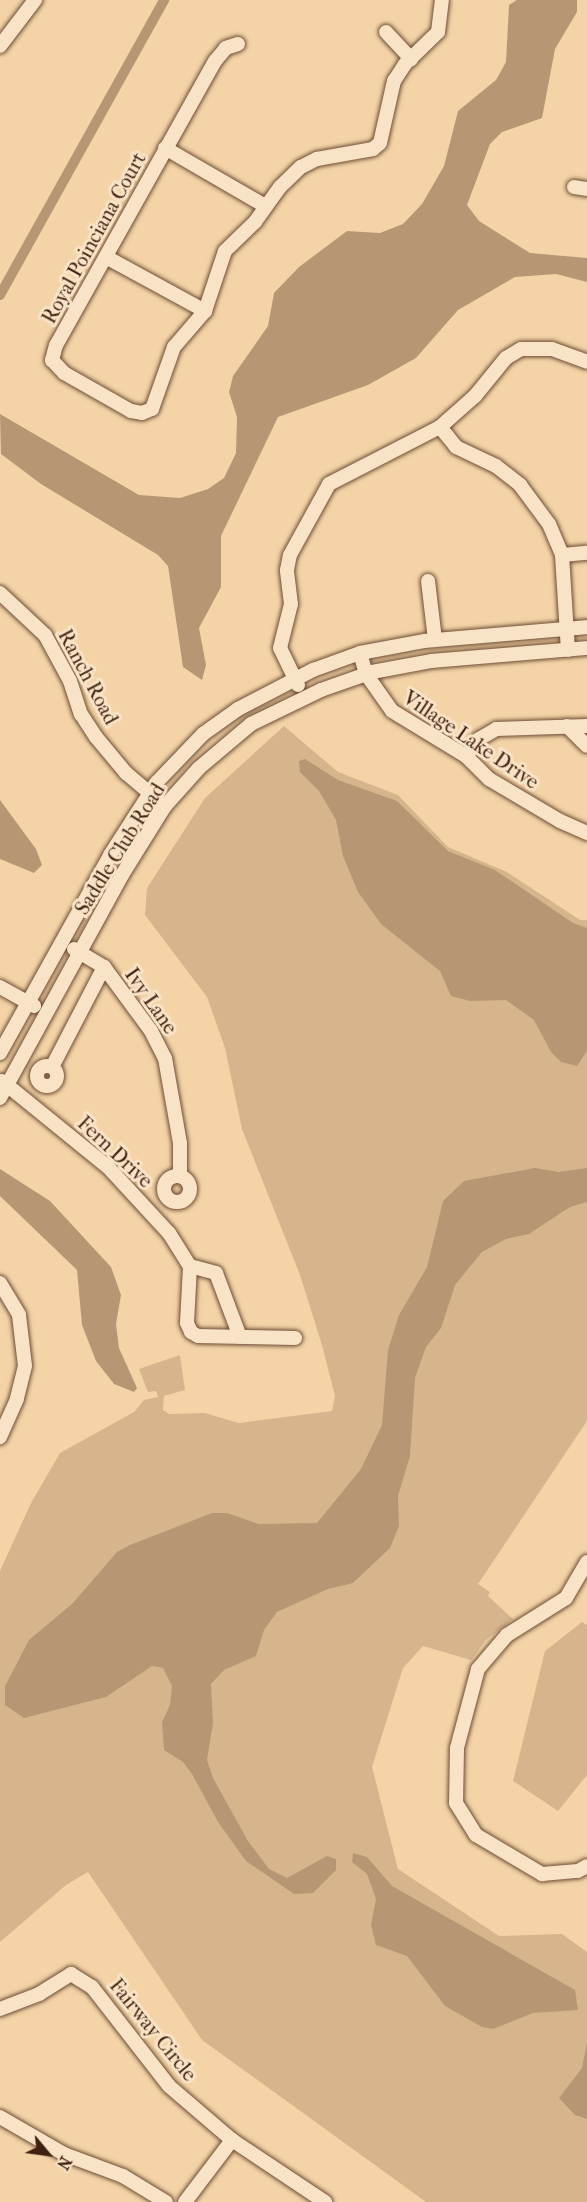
<!DOCTYPE html>
<style>
body{margin:0}
#map{position:relative;width:587px;height:2202px;overflow:hidden;background:#f4d4a7;font-family:"IM FELL French Canon",serif}
div>[style]{position:absolute}
.green>*{inset:0;background:#d6b58d}
.water>*{inset:0;background:#b79773}
.canal>*{height:10px;margin:-5px;padding:0 5px;transform-origin:5px;border-radius:5px;background:#b79773}
.roads{filter:drop-shadow(0 0 2px #6e4d35) drop-shadow(0 0 2px #6e4d35)}
.minor>*{height:14px;margin:-7px;padding:0 7px;transform-origin:7px;border-radius:7px;background:#f8e3c6}
.minor>.ring{margin:-7px;padding:0;box-sizing:content-box;background:none;border:14px solid #f8e3c6;border-radius:50%}
span{translate:-50% -50%;white-space:nowrap;text-align:center;line-height:1.15;-webkit-text-stroke:6px #f8e3c6;paint-order:stroke}
.street-label{font-size:20px;color:#41200f}
.north{position:absolute;left:18px;top:2124px;width:60px;height:60px;-webkit-text-stroke:4px #f8e3c6;paint-order:stroke;rotate:119deg;font-size:16px;font-weight:700;line-height:24px;text-align:center;color:#41200f}
.north::after{content:'';display:block;margin:auto;width:21px;height:27px;background:#41200f;clip-path:polygon(50% 0,100% 100%,50% 72%,0 100%)}
</style>
<div id="map">
<div class="green">
<i style="clip-path:polygon(284px 726px,338px 772px,398px 795px,448px 847px,507px 872px,580px 920px,587px 920px,587px 1421px,478px 1584px,490px 1592px,488px 1596px,513px 1619px,486px 1640px,471px 1660px,423px 1646px,403px 1668px,372px 1767px,398px 1869px,499px 1936px,562px 1934px,587px 1952px,587px 2202px,426px 2202px,202px 2040px,88px 1872px,66px 1885px,0 1942px,0 1571px,31px 1503px,60px 1453px,134px 1412px,144px 1400px,158px 1397px,156px 1391px,148px 1392px,139px 1369px,180px 1355px,185px 1390px,164px 1396px,163px 1410px,169px 1414px,205px 1413px,239px 1423px,332px 1411px,335px 1396px,322px 1345px,300px 1275px,242px 1129px,225px 1048px,207px 997px,145px 915px,147px 888px,205px 798px)"></i>
<i style="clip-path:polygon(582px 1622px,587px 1625px,587px 1775px,558px 1811px,513px 1781px,545px 1651px)"></i>
</div>
<div class="water">
<i style="clip-path:polygon(517px 0,577px 0,577px 12px,555px 49px,542px 118px,502px 132px,490px 144px,467px 205px,479px 221px,530px 253px,587px 258px,587px 282px,556px 274px,515px 277px,458px 310px,416px 358px,368px 385px,278px 417px,221px 536px,221px 587px,199px 628px,206px 665px,202px 680px,183px 667px,168px 566px,158px 555px,41px 484px,1px 454px,0 414px,139px 495px,180px 498px,208px 489px,224px 478px,236px 453px,237px 417px,229px 392px,233px 376px,268px 326px,274px 293px,299px 267px,347px 231px,380px 233px,403px 224px,422px 204px,444px 166px,458px 111px,496px 80px,506px 62px,509px 5px)"></i>
<i style="clip-path:polygon(305px 759px,338px 780px,397px 801px,448px 851px,495px 870px,573px 923px,587px 928px,587px 1051px,577px 1066px,561px 1062px,551px 1052px,534px 1020px,506px 1000px,470px 1001px,451px 996px,440px 971px,381px 924px,358px 892px,343px 856px,336px 820px,319px 791px,300px 772px,299px 761px)"></i>
<i style="clip-path:polygon(0 800px,36px 849px,42px 865px,34px 873px,0 859px)"></i>
<i style="clip-path:polygon(535px 1168px,559px 1172px,587px 1168px,587px 1202px,570px 1207px,529px 1234px,506px 1239px,482px 1252px,455px 1285px,441px 1328px,426px 1347px,415px 1378px,410px 1456px,398px 1496px,399px 1526px,390px 1548px,353px 1583px,328px 1589px,277px 1612px,264px 1630px,256px 1656px,224px 1670px,211px 1684px,213px 1723px,207px 1760px,213px 1778px,248px 1841px,269px 1869px,287px 1878px,327px 1856px,336px 1859px,336px 1870px,313px 1893px,294px 1894px,246px 1861px,218px 1822px,192px 1774px,183px 1762px,164px 1750px,162px 1722px,170px 1705px,172px 1686px,163px 1668px,152px 1666px,106px 1697px,24px 1718px,5px 1705px,5px 1686px,29px 1640px,73px 1603px,117px 1552px,130px 1545px,212px 1513px,227px 1513px,259px 1524px,317px 1523px,361px 1469px,382px 1425px,388px 1350px,399px 1315px,427px 1267px,443px 1201px,464px 1181px)"></i>
<i style="clip-path:polygon(0 1169px,50px 1201px,111px 1267px,121px 1295px,116px 1324px,119px 1348px,137px 1388px,134px 1392px,114px 1384px,96px 1361px,82px 1325px,77px 1270px,0 1196px)"></i>
<i style="clip-path:polygon(353px 1853px,367px 1857px,392px 1886px,575px 1990px,578px 2010px,533px 2013px,493px 2029px,482px 2027px,445px 2006px,407px 1956px,376px 1945px,371px 1925px,376px 1899px,367px 1874px,352px 1862px)"></i>
<i style="clip-path:polygon(587px 2043px,587px 2119px,575px 2115px,559px 2098px,582px 2068px)"></i>
</div>
<div class="canal">
<i style="left:0;top:295px;width:338px;rotate:-60.9deg"></i>
</div>
<div class="roads">
<div class="minor">
<i style="left:386px;top:32px;width:37px;rotate:47deg"></i>
<i style="left:238px;top:44px;width:13px;rotate:162deg"></i>
<i style="left:226px;top:48px;width:17px;rotate:130deg"></i>
<i style="left:215px;top:61px;width:325px;rotate:119.2deg"></i>
<i style="left:56px;top:345px;width:16px;rotate:105deg"></i>
<i style="left:52px;top:360px;width:18px;rotate:47deg"></i>
<i style="left:64px;top:373px;width:77px;rotate:29.6deg"></i>
<i style="left:131px;top:411px;width:11px;rotate:10deg"></i>
<i style="left:142px;top:413px;width:11px;rotate:-22deg"></i>
<i style="left:152px;top:409px;width:66px;rotate:-70.5deg"></i>
<i style="left:174px;top:347px;width:48px;rotate:-49.3deg"></i>
<i style="left:205px;top:311px;width:63px;rotate:-71.6deg"></i>
<i style="left:225px;top:251px;width:42px;rotate:-44deg"></i>
<i style="left:255px;top:222px;width:43px;rotate:-54.5deg"></i>
<i style="left:280px;top:187px;width:29px;rotate:-44deg"></i>
<i style="left:301px;top:167px;width:18px;rotate:-27deg"></i>
<i style="left:317px;top:159px;width:57px;rotate:-10.1deg"></i>
<i style="left:373px;top:149px;width:9px;rotate:-41deg"></i>
<i style="left:380px;top:143px;width:64px;rotate:-77.3deg"></i>
<i style="left:394px;top:81px;width:20px;rotate:-57deg"></i>
<i style="left:405px;top:64px;width:46px;rotate:-44.1deg"></i>
<i style="left:438px;top:32px;width:32px;rotate:-83deg"></i>
<i style="left:0;top:46px;width:58px;rotate:-52.7deg"></i>
<i style="left:165px;top:148px;width:116px;rotate:30.1deg"></i>
<i style="left:574px;top:187px;width:13px;rotate:9deg"></i>
<i style="left:106px;top:257px;width:113px;rotate:28.6deg"></i>
<i style="left:440px;top:427px;width:26px;rotate:51deg"></i>
<i style="left:456px;top:447px;width:44px;rotate:25.4deg"></i>
<i style="left:496px;top:466px;width:31px;rotate:38deg"></i>
<i style="left:520px;top:485px;width:49px;rotate:53.4deg"></i>
<i style="left:549px;top:524px;width:34px;rotate:67deg"></i>
<i style="left:562px;top:555px;width:95px;rotate:86.4deg"></i>
<i style="left:562px;top:555px;width:25px;rotate:-5deg"></i>
<i style="left:428px;top:581px;width:59px;rotate:83.2deg"></i>
<i style="left:0;top:593px;width:62px;rotate:43deg"></i>
<i style="left:45px;top:635px;width:52px;rotate:61.5deg"></i>
<i style="left:70px;top:681px;width:35px;rotate:72deg"></i>
<i style="left:81px;top:714px;width:27px;rotate:57deg"></i>
<i style="left:96px;top:737px;width:47px;rotate:50.2deg"></i>
<i style="left:126px;top:773px;width:51px;rotate:40.2deg"></i>
<i style="left:360px;top:653px;width:22px;rotate:74deg"></i>
<i style="left:366px;top:674px;width:45px;rotate:54.9deg"></i>
<i style="left:392px;top:711px;width:87px;rotate:31.3deg"></i>
<i style="left:466px;top:756px;width:33px;rotate:45deg"></i>
<i style="left:489px;top:779px;width:82px;rotate:30.6deg"></i>
<i style="left:560px;top:821px;width:30px;rotate:24deg"></i>
<i style="left:298px;top:685px;width:41px;rotate:-115.9deg"></i>
<i style="left:280px;top:648px;width:45px;rotate:-76deg"></i>
<i style="left:291px;top:604px;width:34px;rotate:-97deg"></i>
<i style="left:287px;top:570px;width:15px;rotate:-79deg"></i>
<i style="left:290px;top:555px;width:81px;rotate:-61.2deg"></i>
<i style="left:329px;top:484px;width:125px;rotate:-27.2deg"></i>
<i style="left:440px;top:427px;width:47px;rotate:-41.5deg"></i>
<i style="left:475px;top:396px;width:49px;rotate:-50.8deg"></i>
<i style="left:506px;top:358px;width:17px;rotate:-31deg"></i>
<i style="left:521px;top:349px;width:31px"></i>
<i style="left:552px;top:349px;width:37px;rotate:20deg"></i>
<i style="left:567px;top:726px;width:28px;rotate:45deg"></i>
<i style="left:466px;top:756px;width:21px;rotate:-53deg"></i>
<i style="left:479px;top:739px;width:20px;rotate:-30deg"></i>
<i style="left:496px;top:729px;width:91px;rotate:-1.9deg"></i>
<i style="left:74px;top:949px;width:35px;rotate:31deg"></i>
<i style="left:104px;top:967px;width:79px;rotate:53.7deg"></i>
<i style="left:151px;top:1031px;width:30px;rotate:63deg"></i>
<i style="left:165px;top:1058px;width:86px;rotate:80deg"></i>
<i style="left:180px;top:1143px;width:33px;rotate:90deg"></i>
<i style="left:0;top:987px;width:39px;rotate:29deg"></i>
<i style="left:0;top:1053px;width:227px;rotate:-60.9deg"></i>
<i style="left:110px;top:855px;width:87px;rotate:-57.2deg"></i>
<i style="left:157px;top:782px;width:66px;rotate:-46.2deg"></i>
<i style="left:203px;top:734px;width:43px;rotate:-35.5deg"></i>
<i style="left:238px;top:709px;width:85px;rotate:-27.5deg"></i>
<i style="left:313px;top:670px;width:50px;rotate:-19.9deg"></i>
<i style="left:360px;top:653px;width:66px;rotate:-10.5deg"></i>
<i style="left:425px;top:641px;width:163px;rotate:-4.9deg"></i>
<i class="ring" style="left:37px;top:1066px;width:6px;height:6px"></i>
<i style="left:52px;top:1067px;width:113px;rotate:-62.5deg"></i>
<i style="left:2px;top:1081px;width:136px;rotate:39.1deg"></i>
<i style="left:108px;top:1167px;width:90px;rotate:47.3deg"></i>
<i style="left:169px;top:1233px;width:39px;rotate:58deg"></i>
<i style="left:190px;top:1266px;width:57px;rotate:93deg"></i>
<i style="left:187px;top:1323px;width:10px;rotate:66deg"></i>
<i style="left:191px;top:1332px;width:8px;rotate:30deg"></i>
<i style="left:198px;top:1336px;width:97px;rotate:1.2deg"></i>
<i style="left:0;top:1098px;width:254px;rotate:-61.3deg"></i>
<i style="left:122px;top:875px;width:81px;rotate:-58.1deg"></i>
<i style="left:165px;top:806px;width:51px;rotate:-48.2deg"></i>
<i style="left:199px;top:768px;width:68px;rotate:-40.2deg"></i>
<i style="left:251px;top:724px;width:78px;rotate:-25.9deg"></i>
<i style="left:321px;top:690px;width:54px;rotate:-19.4deg"></i>
<i style="left:372px;top:672px;width:61px;rotate:-10.4deg"></i>
<i style="left:432px;top:661px;width:156px;rotate:-4.8deg"></i>
<i class="ring" style="left:164px;top:1176px;width:12px;height:12px"></i>
<i style="left:190px;top:1266px;width:27px;rotate:15deg"></i>
<i style="left:216px;top:1273px;width:68px;rotate:69.4deg"></i>
<i style="left:0;top:1283px;width:37px;rotate:59deg"></i>
<i style="left:19px;top:1315px;width:51px;rotate:83.3deg"></i>
<i style="left:25px;top:1366px;width:34px;rotate:104deg"></i>
<i style="left:17px;top:1399px;width:42px;rotate:114.1deg"></i>
<i style="left:587px;top:1562px;width:42px;rotate:120.3deg"></i>
<i style="left:566px;top:1598px;width:70px;rotate:147.9deg"></i>
<i style="left:507px;top:1635px;width:45px;rotate:130.5deg"></i>
<i style="left:478px;top:1669px;width:82px;rotate:104.9deg"></i>
<i style="left:457px;top:1748px;width:55px;rotate:91deg"></i>
<i style="left:456px;top:1803px;width:38px;rotate:58deg"></i>
<i style="left:476px;top:1835px;width:77px;rotate:30.6deg"></i>
<i style="left:542px;top:1874px;width:36px;rotate:-5deg"></i>
<i style="left:578px;top:1871px;width:10px;rotate:-29deg"></i>
<i style="left:0;top:2009px;width:42px;rotate:-21deg"></i>
<i style="left:39px;top:1994px;width:38px;rotate:-32deg"></i>
<i style="left:71px;top:1974px;width:25px;rotate:32deg"></i>
<i style="left:92px;top:1987px;width:125px;rotate:52.1deg"></i>
<i style="left:169px;top:2086px;width:83px;rotate:40.6deg"></i>
<i style="left:232px;top:2140px;width:112px;rotate:33.7deg"></i>
<i style="left:0;top:2117px;width:74px;rotate:30deg"></i>
<i style="left:64px;top:2154px;width:63px;rotate:20.4deg"></i>
<i style="left:123px;top:2176px;width:50px;rotate:31.2deg"></i>
<i style="left:185px;top:2202px;width:78px;rotate:-52.8deg"></i>
</div>
</div>
<div class="street-label">
<span style="left:94px;top:238px;rotate:-61deg">Royal Poinciana Court</span>
<span style="left:88px;top:677px;rotate:62deg">Ranch Road</span>
<span style="left:471px;top:740px;rotate:34deg">Village Lake Drive</span>
<span style="left:120px;top:849px;rotate:-58deg">Saddle Club Road</span>
<span style="left:151px;top:1001px;rotate:55deg">Ivy Lane</span>
<span style="left:115px;top:1152px;rotate:43deg">Fern Drive</span>
<span style="left:153px;top:2030px;rotate:51deg">Fairway Circle</span>
</div>
<div class="north">N</div>
</div>
